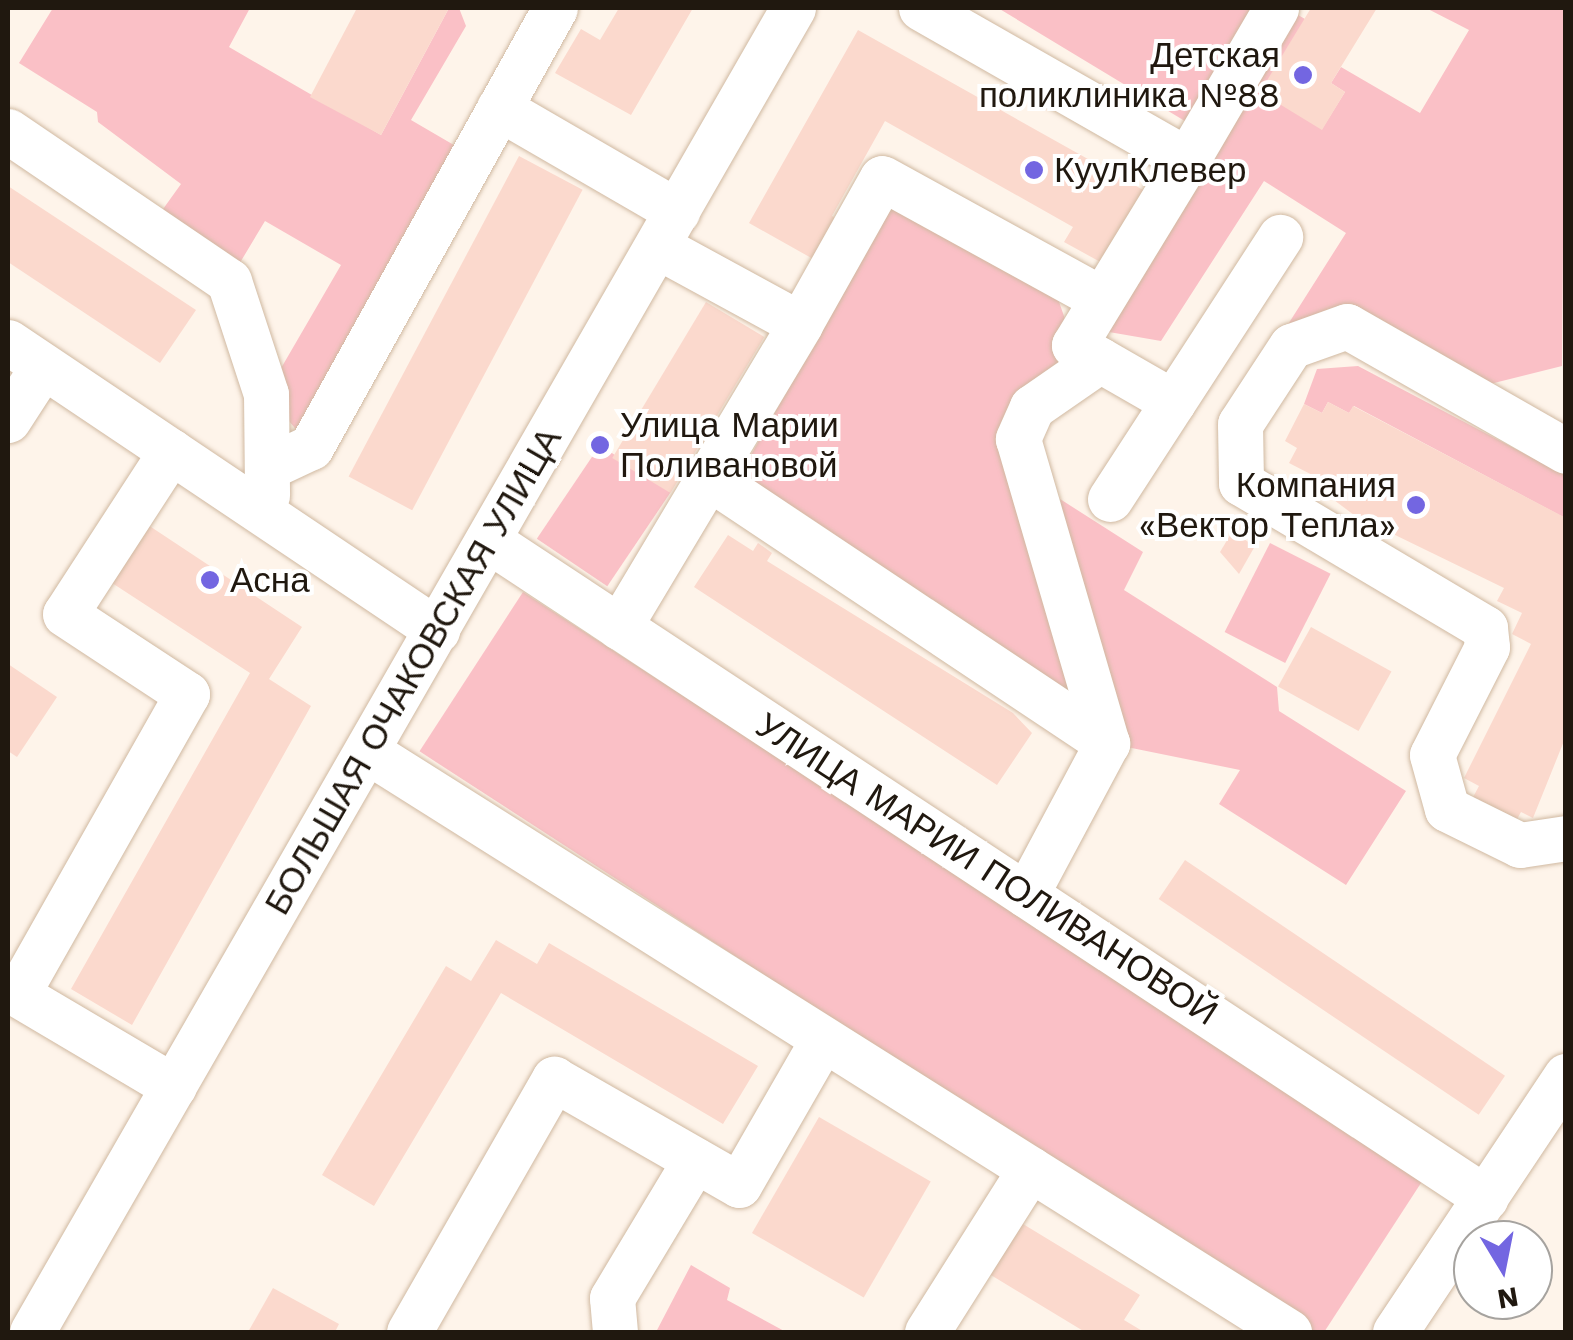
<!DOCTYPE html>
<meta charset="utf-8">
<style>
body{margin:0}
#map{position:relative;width:1573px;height:1340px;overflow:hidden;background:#fef4ea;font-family:"Work Sans",sans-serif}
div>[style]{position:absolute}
.green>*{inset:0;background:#fac0c6;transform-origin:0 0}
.building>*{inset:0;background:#fbd9cd;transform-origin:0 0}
.roads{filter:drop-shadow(0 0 2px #d0b9a1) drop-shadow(0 0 2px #d0b9a1)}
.minor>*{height:45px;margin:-22.5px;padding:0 22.5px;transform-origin:22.5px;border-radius:22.5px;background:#fff}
.dots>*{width:28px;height:28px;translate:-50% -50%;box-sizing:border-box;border:5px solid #fff;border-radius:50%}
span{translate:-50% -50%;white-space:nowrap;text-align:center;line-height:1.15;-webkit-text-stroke:8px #fff;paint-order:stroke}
.poi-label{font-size:35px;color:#20180f}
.right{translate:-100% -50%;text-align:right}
.left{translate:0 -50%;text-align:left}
.street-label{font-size:35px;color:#20180f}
.frame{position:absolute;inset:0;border:10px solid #20180f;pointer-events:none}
.north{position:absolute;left:1453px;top:1220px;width:100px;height:100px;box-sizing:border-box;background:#fff;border:2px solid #a6a39f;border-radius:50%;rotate:170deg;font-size:28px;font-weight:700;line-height:40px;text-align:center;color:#20180f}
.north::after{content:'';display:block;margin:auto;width:35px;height:45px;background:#7366e1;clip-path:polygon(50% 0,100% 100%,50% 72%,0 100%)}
</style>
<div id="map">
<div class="green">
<i style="clip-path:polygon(53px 8px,250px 8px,229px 47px,381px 135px,449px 8px,459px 8px,466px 26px,411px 120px,471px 155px,311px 447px,266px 394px,341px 265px,265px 221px,229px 281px,148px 230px,181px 184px,98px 122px,97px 112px,19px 63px)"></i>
<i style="clip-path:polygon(998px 8px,1286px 8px,1305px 19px,1322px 129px,1345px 92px,1331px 83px,1341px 67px,1420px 113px,1469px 30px,1426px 8px,1565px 8px,1562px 366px,1478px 387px,1364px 321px,1226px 422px,1346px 233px,1264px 181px,1161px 341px,1109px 332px,1106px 314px,1203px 132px)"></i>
<i style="clip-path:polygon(901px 189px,1048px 270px,1074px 345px,1033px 407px,1104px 727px,1060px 499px,1143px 552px,1124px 590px,1277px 687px,1279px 711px,1406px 791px,1346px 885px,1219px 804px,1240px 770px,1107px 743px,730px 492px)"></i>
<i style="clip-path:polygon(1358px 366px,1565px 475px,1565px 518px,1354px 406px,1349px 413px,1328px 402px,1322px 413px,1304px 404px,1317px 369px)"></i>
<i style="left:600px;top:445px;width:85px;height:113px;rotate:34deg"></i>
<i style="left:1270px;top:543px;width:68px;height:100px;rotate:27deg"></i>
<i style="left:523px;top:592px;width:1075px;height:190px;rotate:33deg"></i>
<i style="clip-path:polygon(691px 1265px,730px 1288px,727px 1300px,786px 1332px,656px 1332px)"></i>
</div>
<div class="building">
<i style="clip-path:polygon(357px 8px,449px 8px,381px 135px,310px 97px)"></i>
<i style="clip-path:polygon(619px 8px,693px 8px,631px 115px,555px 73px,581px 29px,600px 40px)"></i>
<i style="clip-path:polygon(1311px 8px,1377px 8px,1331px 83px,1345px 92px,1322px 130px,1260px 92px)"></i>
<i style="clip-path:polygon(858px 30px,1145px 191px,1104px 264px,1064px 242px,1073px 227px,885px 121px,832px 216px,845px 223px,822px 264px,749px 223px)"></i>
<i style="left:519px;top:156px;width:72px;height:363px;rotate:28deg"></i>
<i style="clip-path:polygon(8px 186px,196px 310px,160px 363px,8px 262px)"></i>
<i style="left:706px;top:302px;width:68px;height:182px;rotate:31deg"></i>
<i style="clip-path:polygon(1328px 402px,1349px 413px,1353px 406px,1566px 518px,1566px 736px,1533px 818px,1521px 812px,1516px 821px,1471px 801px,1479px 786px,1464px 778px,1531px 644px,1512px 634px,1522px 613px,1497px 601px,1504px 588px,1354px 515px,1318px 488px,1322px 480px,1289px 463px,1297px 448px,1285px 441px,1304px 404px,1322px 413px)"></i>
<i style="clip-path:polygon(148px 525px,302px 627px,269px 679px,311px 706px,132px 1025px,71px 989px,250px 673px,109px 581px)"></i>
<i style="clip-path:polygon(1232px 532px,1255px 546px,1239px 574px,1220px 552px)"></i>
<i style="clip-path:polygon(728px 535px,753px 551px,758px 543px,772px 553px,767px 561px,1013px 713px,1032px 733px,997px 785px,694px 587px)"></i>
<i style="left:1311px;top:627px;width:92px;height:68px;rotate:29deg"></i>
<i style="clip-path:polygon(8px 664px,57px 697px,17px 757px,8px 751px)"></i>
<i style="left:1185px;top:860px;width:386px;height:47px;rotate:34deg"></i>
<i style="clip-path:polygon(496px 940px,537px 964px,549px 943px,758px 1066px,723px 1124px,501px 993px,374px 1206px,322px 1175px,446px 966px,471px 981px)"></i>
<i style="left:819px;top:1117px;width:129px;height:134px;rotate:30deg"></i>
<i style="clip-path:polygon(1008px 1215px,1140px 1295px,1124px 1320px,1144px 1332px,1085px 1332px,976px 1266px)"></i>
<i style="clip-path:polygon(273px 1288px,339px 1324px,335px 1332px,248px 1332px)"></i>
</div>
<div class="roads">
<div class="minor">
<i style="left:921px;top:8px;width:306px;rotate:29.7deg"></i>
<i style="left:1187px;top:160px;width:176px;rotate:-59.6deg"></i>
<i style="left:499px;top:108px;width:206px;rotate:30.1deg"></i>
<i style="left:8px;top:131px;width:267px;rotate:34.2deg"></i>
<i style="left:229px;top:281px;width:119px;rotate:71.9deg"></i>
<i style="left:266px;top:394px;width:101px;rotate:89.4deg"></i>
<i style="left:1187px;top:160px;width:217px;rotate:121.4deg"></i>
<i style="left:1074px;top:345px;width:114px;rotate:29.9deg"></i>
<i style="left:1173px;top:402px;width:197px;rotate:-57deg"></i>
<i style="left:657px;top:246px;width:163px;rotate:28.6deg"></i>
<i style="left:800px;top:324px;width:167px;rotate:-60.7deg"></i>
<i style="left:882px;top:178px;width:249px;rotate:28.8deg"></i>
<i style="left:8px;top:342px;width:517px;rotate:33.87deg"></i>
<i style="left:1100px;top:360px;width:83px;rotate:145.3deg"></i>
<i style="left:1032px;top:407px;width:35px;rotate:114deg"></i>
<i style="left:1018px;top:439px;width:317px;rotate:73.7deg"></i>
<i style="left:8px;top:420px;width:64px;rotate:-57.1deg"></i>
<i style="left:171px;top:451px;width:194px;rotate:123deg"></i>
<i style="left:65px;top:614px;width:146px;rotate:33.3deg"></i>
<i style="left:187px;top:694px;width:345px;rotate:119.5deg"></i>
<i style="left:17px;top:994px;width:182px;rotate:30.6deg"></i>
<i style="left:1566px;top:451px;width:252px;rotate:-150.3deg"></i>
<i style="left:1347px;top:326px;width:59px;rotate:160.3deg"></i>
<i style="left:1291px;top:346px;width:93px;rotate:123.2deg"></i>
<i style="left:1240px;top:424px;width:59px;rotate:89deg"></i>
<i style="left:1241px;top:483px;width:284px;rotate:30.7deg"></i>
<i style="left:1485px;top:628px;width:19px;rotate:84deg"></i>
<i style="left:1487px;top:647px;width:121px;rotate:117deg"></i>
<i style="left:1432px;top:755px;width:56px;rotate:74.5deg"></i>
<i style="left:1447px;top:809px;width:81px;rotate:26.3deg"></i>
<i style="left:1520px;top:845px;width:47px;rotate:-8.7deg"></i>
<i style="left:268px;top:467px;width:47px;rotate:-24.9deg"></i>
<i style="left:311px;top:447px;width:502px;rotate:-60.93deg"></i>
<i style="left:708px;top:477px;width:480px;rotate:33.7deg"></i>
<i style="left:1107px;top:743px;width:172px;rotate:118.1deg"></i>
<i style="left:1110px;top:499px;width:116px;rotate:-57deg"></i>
<i style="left:488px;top:540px;width:1195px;rotate:33.4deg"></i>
<i style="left:619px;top:627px;width:353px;rotate:-59.1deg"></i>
<i style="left:367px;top:751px;width:1090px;rotate:32.22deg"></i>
<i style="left:32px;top:1332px;width:1527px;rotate:-60.11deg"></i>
<i style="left:409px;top:1332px;width:292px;rotate:-60.2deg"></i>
<i style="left:554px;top:1079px;width:213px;rotate:29.8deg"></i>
<i style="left:739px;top:1185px;width:168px;rotate:-60.1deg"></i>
<i style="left:615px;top:1332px;width:34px;rotate:-95deg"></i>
<i style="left:612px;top:1298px;width:161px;rotate:-59deg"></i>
<i style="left:927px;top:1332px;width:193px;rotate:-57.7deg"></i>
<i style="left:1395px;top:1332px;width:308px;rotate:-56.3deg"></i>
</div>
</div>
<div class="dots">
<i style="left:1303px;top:75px;background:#7366e1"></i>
<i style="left:1034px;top:170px;background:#7366e1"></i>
<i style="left:600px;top:445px;background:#7366e1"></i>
<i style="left:1416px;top:505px;background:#7366e1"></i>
<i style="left:210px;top:580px;background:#7366e1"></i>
</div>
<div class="poi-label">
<span class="right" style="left:1280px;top:75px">Детская<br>поликлиника №88</span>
<span class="left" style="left:1054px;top:170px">КуулКлевер</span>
<span class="left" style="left:620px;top:445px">Улица Марии<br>Поливановой</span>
<span class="right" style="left:1396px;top:505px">Компания<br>«Вектор Тепла»</span>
<span class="left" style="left:230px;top:580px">Асна</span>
</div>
<div class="street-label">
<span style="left:413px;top:671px;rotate:-60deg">БОЛЬШАЯ ОЧАКОВСКАЯ УЛИЦА</span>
<span style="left:987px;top:869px;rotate:33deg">УЛИЦА МАРИИ ПОЛИВАНОВОЙ</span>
</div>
<div class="frame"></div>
<div class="north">N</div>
</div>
